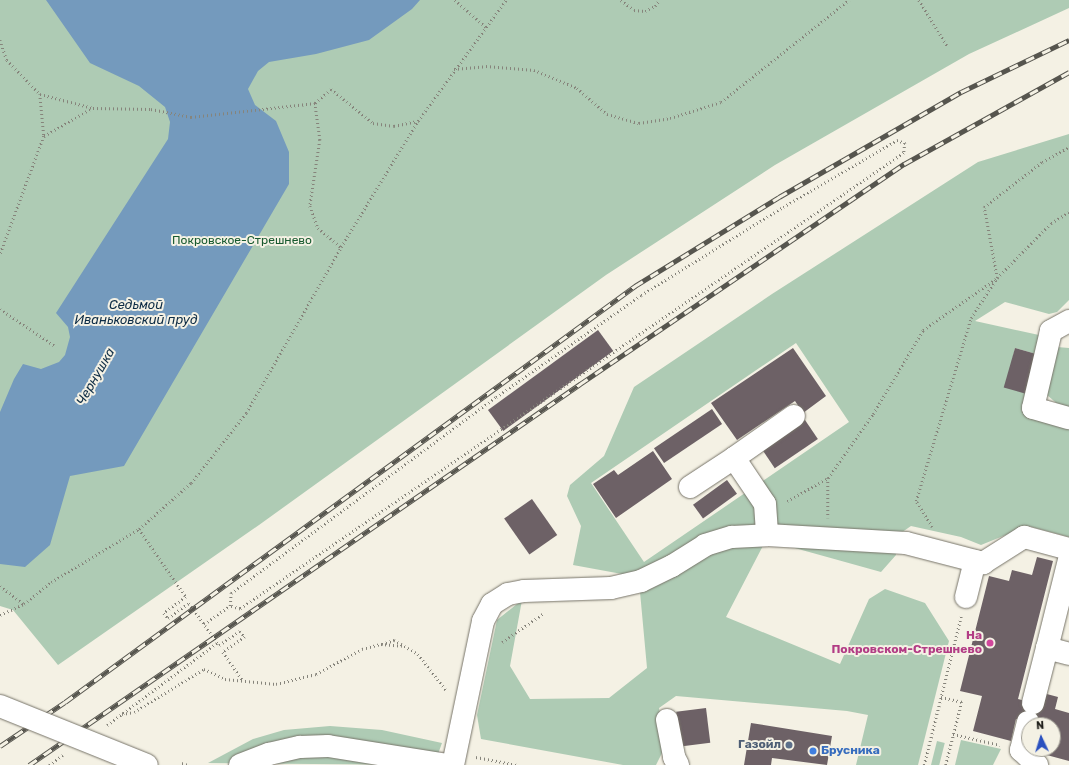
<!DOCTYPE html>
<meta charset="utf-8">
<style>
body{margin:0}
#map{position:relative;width:1069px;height:765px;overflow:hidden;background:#f4f1e4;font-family:Rubik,sans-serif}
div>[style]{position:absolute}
.green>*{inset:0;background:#aecbb4;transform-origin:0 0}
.water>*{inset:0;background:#749abd}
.building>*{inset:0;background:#6d6166;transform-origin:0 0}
.path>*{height:2.5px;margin-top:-1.25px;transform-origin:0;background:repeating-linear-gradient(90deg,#86847b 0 1px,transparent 0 4px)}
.roads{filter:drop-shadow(0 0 1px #777469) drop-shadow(0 0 1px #777469)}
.minor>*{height:22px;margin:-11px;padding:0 11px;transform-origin:11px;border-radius:11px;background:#fff}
.major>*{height:22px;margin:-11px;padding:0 11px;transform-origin:11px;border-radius:11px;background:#fff}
.rail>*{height:4.5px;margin-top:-2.25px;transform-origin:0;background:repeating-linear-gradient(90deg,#f4f1e4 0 9px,#56554e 0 18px);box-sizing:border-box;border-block:1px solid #56554e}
.bridges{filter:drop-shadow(0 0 1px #777469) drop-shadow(0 0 1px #777469)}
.major-bridge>*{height:22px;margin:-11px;padding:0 11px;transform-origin:11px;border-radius:11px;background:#fff}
.dots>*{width:11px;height:11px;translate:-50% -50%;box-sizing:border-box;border:2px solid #f4f1e4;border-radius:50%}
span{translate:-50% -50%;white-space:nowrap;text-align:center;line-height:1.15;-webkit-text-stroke:4px #f4f1e4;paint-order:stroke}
.park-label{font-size:12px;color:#185a2f}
.hotel-label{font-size:12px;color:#b23c85;font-weight:700}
.right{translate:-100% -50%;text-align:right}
.service-label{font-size:12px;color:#4e5e75;font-weight:700}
.shop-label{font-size:12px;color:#366cbe;font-weight:700}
.left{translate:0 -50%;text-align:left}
.water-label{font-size:13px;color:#0d2c45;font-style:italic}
.north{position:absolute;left:1021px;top:717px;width:40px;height:40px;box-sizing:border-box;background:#f4f1e4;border:1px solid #9f9d93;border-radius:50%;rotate:356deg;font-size:11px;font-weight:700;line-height:16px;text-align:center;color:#1f1e1a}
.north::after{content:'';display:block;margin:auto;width:14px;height:18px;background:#2a50bf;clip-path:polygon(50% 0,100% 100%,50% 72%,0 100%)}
</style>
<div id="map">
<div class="green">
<i style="clip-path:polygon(0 0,1069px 0,1069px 8px,969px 54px,775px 165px,606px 275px,259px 525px,58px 665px,13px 610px,0 606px)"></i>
<i style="clip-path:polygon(evenodd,1069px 134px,1069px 300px,1057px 312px,1049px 314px,1005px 302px,975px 321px,1039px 335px,1041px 342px,1036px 354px,1015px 348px,1006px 387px,1027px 393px,1023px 412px,1069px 425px,1069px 537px,1028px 526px,981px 545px,961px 537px,911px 526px,895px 537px,896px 555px,881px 572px,766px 540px,726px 617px,840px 664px,869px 599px,885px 589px,925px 603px,949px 641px,918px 765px,856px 765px,868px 715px,847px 711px,676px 696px,659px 708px,666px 745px,656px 765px,623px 765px,481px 739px,477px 715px,497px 620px,522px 600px,510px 666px,530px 699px,609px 698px,647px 668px,640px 592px,622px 574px,573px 565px,581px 526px,567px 496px,570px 485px,604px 456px,634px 387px,772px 294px,978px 162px,1069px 134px,796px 343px,849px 422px,644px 562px,591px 483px,796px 343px)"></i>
<i style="clip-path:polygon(1057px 347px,1069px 348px,1069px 408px,1061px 407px,1047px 395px)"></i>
<i style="clip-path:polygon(330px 726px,382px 730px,442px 743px,434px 765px,208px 763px,253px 739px,284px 730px)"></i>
<i style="clip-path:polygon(961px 740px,1001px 749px,993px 765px,955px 765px)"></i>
<i style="left:937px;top:741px;width:8px;height:25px;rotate:14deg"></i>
</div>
<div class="water">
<i style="clip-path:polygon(46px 0,420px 0,412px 9px,369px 40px,316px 54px,269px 62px,258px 71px,248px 89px,255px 105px,276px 121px,289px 152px,289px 184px,124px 466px,70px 476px,50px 545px,25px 567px,0 564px,0 412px,14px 379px,23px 364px,41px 369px,59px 362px,65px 355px,70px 337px,68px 327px,56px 313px,168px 139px,170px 122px,165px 107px,139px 86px,90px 63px)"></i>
</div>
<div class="building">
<i style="left:598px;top:330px;width:26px;height:136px;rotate:54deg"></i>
<i style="clip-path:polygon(793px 348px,826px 396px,803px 413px,795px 401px,737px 440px,711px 403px)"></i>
<i style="left:1015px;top:348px;width:22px;height:41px;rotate:16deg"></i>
<i style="left:712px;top:409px;width:18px;height:70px;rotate:56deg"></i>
<i style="left:805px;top:420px;width:23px;height:52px;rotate:56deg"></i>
<i style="clip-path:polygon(653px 451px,672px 479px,616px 518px,593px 484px,614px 470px,618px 475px)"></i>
<i style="left:727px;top:480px;width:17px;height:42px;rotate:54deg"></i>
<i style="left:532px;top:499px;width:44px;height:34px;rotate:55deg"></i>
<i style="clip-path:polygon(1037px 557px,1053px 561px,1018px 699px,1029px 702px,1043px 693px,1058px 697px,1055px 709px,1069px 713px,1069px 761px,1043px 754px,1045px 749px,1053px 749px,1053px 725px,1037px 725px,1016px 719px,1011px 741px,973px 731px,982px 696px,960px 691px,989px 576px,1009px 581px,1012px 570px,1032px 575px)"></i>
<i style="left:706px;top:708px;width:35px;height:30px;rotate:83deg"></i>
<i style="clip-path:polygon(751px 723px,832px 736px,827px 765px,772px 758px,771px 765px,744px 765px)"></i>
</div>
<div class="path">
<i style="left:455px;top:0;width:41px;rotate:41.1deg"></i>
<i style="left:621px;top:0;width:16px;rotate:38deg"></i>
<i style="left:634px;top:10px;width:11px;rotate:5deg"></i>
<i style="left:645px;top:11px;width:11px;rotate:-27deg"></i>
<i style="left:655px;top:6px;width:7px;rotate:-56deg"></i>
<i style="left:919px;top:0;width:55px;rotate:58.3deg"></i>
<i style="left:0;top:40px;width:21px;rotate:71deg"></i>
<i style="left:7px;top:60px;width:47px;rotate:45.9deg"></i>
<i style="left:40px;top:94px;width:42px;rotate:84.6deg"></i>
<i style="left:44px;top:136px;width:127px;rotate:110.3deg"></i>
<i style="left:454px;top:69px;width:32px;rotate:-5deg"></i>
<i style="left:486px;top:66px;width:48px;rotate:4.8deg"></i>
<i style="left:534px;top:70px;width:47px;rotate:22.7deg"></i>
<i style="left:577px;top:88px;width:40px;rotate:41deg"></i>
<i style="left:607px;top:114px;width:33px;rotate:16deg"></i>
<i style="left:639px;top:123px;width:31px;rotate:-9deg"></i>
<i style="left:670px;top:118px;width:53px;rotate:-17.4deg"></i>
<i style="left:721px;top:102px;width:164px;rotate:-38.6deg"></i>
<i style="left:40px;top:94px;width:55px;rotate:14.8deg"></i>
<i style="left:93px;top:108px;width:58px;rotate:1deg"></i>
<i style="left:151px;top:109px;width:41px;rotate:11.3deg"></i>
<i style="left:191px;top:117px;width:125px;rotate:-6.4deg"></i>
<i style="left:315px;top:103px;width:21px;rotate:-41deg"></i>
<i style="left:331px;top:89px;width:54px;rotate:39deg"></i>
<i style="left:373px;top:123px;width:21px;rotate:8deg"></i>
<i style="left:394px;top:126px;width:25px;rotate:-12deg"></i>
<i style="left:315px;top:103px;width:37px;rotate:82deg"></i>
<i style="left:320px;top:140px;width:67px;rotate:98.6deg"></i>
<i style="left:310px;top:206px;width:23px;rotate:70deg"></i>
<i style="left:318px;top:228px;width:30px;rotate:40deg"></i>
<i style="left:44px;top:136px;width:56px;rotate:-30.3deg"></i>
<i style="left:0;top:309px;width:66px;rotate:33.9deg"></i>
<i style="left:828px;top:478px;width:40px;rotate:90deg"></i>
<i style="left:787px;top:501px;width:47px;rotate:-29.3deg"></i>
<i style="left:828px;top:478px;width:78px;rotate:-54.9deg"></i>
<i style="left:873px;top:414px;width:98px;rotate:-59.2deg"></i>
<i style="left:923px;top:330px;width:90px;rotate:-35.1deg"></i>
<i style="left:997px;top:278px;width:77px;rotate:-45.5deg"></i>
<i style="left:1051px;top:223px;width:21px;rotate:-31deg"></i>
<i style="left:932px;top:527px;width:31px;rotate:-122deg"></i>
<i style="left:916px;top:501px;width:191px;rotate:-73.3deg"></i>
<i style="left:971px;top:318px;width:48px;rotate:-57deg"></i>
<i style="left:997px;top:278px;width:72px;rotate:-100.4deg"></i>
<i style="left:984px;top:207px;width:73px;rotate:-37.8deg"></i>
<i style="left:1042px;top:162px;width:31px;rotate:-29deg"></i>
<i style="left:139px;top:529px;width:83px;rotate:55.3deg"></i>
<i style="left:186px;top:597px;width:27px;rotate:144deg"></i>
<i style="left:164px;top:613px;width:6px;rotate:51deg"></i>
<i style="left:168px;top:618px;width:26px;rotate:-36deg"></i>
<i style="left:189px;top:603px;width:52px;rotate:54.5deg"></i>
<i style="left:219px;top:645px;width:25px;rotate:-34deg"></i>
<i style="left:240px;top:631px;width:8px;rotate:50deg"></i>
<i style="left:245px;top:637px;width:27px;rotate:146deg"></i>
<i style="left:223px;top:652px;width:35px;rotate:55deg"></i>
<i style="left:0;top:586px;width:30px;rotate:37deg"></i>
<i style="left:0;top:615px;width:26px;rotate:-25deg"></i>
<i style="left:24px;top:604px;width:35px;rotate:-39deg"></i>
<i style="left:51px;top:582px;width:103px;rotate:-31.1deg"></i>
<i style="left:139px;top:529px;width:69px;rotate:-41.5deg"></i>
<i style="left:191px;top:483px;width:89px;rotate:-51.8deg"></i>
<i style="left:246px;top:413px;width:191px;rotate:-60.2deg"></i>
<i style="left:341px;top:247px;width:148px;rotate:-58.6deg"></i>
<i style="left:418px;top:121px;width:150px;rotate:-54deg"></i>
<i style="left:204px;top:624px;width:32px;rotate:-35deg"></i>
<i style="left:230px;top:606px;width:13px;rotate:-86deg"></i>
<i style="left:231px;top:593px;width:330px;rotate:-36.5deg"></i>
<i style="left:496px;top:397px;width:177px;rotate:-35.1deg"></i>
<i style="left:641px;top:295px;width:167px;rotate:-31.8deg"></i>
<i style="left:783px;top:207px;width:132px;rotate:-30.4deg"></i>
<i style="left:897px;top:140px;width:9px;rotate:21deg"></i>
<i style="left:905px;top:143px;width:10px;rotate:96deg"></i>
<i style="left:904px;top:153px;width:806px;rotate:145.52deg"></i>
<i style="left:240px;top:609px;width:10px;rotate:-163deg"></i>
<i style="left:502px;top:642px;width:51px;rotate:-34.6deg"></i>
<i style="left:382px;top:644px;width:13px;rotate:-18deg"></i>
<i style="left:394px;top:640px;width:28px;rotate:30deg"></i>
<i style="left:418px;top:654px;width:46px;rotate:52.1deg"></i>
<i style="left:941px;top:697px;width:22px;rotate:13deg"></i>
<i style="left:962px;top:702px;width:65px;rotate:104.3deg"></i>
<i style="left:122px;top:714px;width:12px;rotate:-9deg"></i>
<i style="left:134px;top:712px;width:82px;rotate:-31.6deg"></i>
<i style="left:204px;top:669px;width:23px;rotate:25deg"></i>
<i style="left:225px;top:679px;width:51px;rotate:5.6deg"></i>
<i style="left:276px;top:684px;width:41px;rotate:-14deg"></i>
<i style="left:316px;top:674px;width:52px;rotate:-28.5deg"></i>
<i style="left:362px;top:649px;width:20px;rotate:-15deg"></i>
<i style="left:381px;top:644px;width:21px;rotate:5deg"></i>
<i style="left:107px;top:725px;width:137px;rotate:-36.7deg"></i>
<i style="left:953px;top:734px;width:48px;rotate:13.2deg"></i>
<i style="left:476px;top:757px;width:42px;rotate:11deg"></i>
<i style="left:182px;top:763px;width:6px;rotate:18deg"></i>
<i style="left:49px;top:765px;width:17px;rotate:-36deg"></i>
<i style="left:924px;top:765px;width:153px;rotate:-76deg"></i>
</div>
<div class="roads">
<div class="minor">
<i style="left:1069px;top:321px;width:21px;rotate:151deg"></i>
<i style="left:1051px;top:331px;width:79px;rotate:103.2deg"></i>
<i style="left:1033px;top:408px;width:37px;rotate:16deg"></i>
<i style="left:734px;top:458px;width:73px;rotate:-35deg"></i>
<i style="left:690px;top:487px;width:53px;rotate:-33.4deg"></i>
<i style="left:734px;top:458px;width:55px;rotate:56deg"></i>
<i style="left:765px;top:504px;width:31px;rotate:86deg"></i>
<i style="left:1069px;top:560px;width:91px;rotate:104deg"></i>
<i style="left:1047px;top:648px;width:23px;rotate:15deg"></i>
<i style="left:966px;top:597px;width:37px;rotate:-76deg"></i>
<i style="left:1033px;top:703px;width:57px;rotate:-75.7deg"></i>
<i style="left:667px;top:720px;width:38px;rotate:79deg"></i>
<i style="left:674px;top:757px;width:9px;rotate:63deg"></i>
<i style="left:1028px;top:722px;width:29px;rotate:104deg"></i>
<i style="left:1021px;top:750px;width:22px;rotate:43deg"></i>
<i style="left:453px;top:765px;width:147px;rotate:-78.2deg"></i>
<i style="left:483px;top:621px;width:19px;rotate:-62deg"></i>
<i style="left:492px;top:604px;width:19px;rotate:-32deg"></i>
<i style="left:508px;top:594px;width:16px;rotate:-11deg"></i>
<i style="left:524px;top:591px;width:87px;rotate:-2deg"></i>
<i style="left:611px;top:588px;width:31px;rotate:-13deg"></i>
<i style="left:641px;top:581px;width:34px;rotate:-26deg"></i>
<i style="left:672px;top:566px;width:39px;rotate:-32deg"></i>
<i style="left:705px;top:545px;width:28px;rotate:-17deg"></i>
<i style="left:732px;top:537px;width:35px;rotate:-3deg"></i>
<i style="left:767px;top:535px;width:139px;rotate:3.3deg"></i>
<i style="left:906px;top:543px;width:80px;rotate:14.6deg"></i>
<i style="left:983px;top:563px;width:49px;rotate:-32.4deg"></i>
<i style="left:1024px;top:537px;width:47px;rotate:14.9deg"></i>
</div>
<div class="major">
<i style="left:240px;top:765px;width:31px;rotate:-21deg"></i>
<i style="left:269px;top:754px;width:32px;rotate:-13deg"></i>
<i style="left:300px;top:747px;width:28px;rotate:-2deg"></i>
<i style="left:328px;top:746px;width:120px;rotate:9.1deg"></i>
</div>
</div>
<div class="rail">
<i style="left:0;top:746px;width:78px;rotate:-34.1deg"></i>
<i style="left:65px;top:702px;width:706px;rotate:-36.12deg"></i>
<i style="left:635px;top:286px;width:169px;rotate:-31.7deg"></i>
<i style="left:779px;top:197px;width:210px;rotate:-30deg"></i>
<i style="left:961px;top:92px;width:120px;rotate:-25.7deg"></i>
<i style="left:29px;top:765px;width:670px;rotate:-34.66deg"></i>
<i style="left:580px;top:384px;width:392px;rotate:-34.2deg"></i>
<i style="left:904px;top:164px;width:189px;rotate:-29.1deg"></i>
</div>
<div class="bridges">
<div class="major-bridge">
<i style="left:0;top:706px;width:158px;rotate:21.9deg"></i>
</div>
</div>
<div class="dots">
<i style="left:990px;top:643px;background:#d1479c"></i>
<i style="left:789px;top:745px;background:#5c6f8a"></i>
<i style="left:813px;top:751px;background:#3f7fe0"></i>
</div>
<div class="park-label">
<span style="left:242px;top:241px">Покровское-Стрешнево</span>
</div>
<div class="hotel-label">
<span class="right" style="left:982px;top:643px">На<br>Покровском-Стрешнево</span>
</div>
<div class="service-label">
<span class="right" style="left:781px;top:745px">Газойл</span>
</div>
<div class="shop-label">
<span class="left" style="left:821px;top:751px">Брусника</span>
</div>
<div class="water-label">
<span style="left:136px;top:313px">Седьмой<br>Иваньковский пруд</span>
<span style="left:96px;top:377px;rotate:-60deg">Чернушка</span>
</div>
<div class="north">N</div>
</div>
